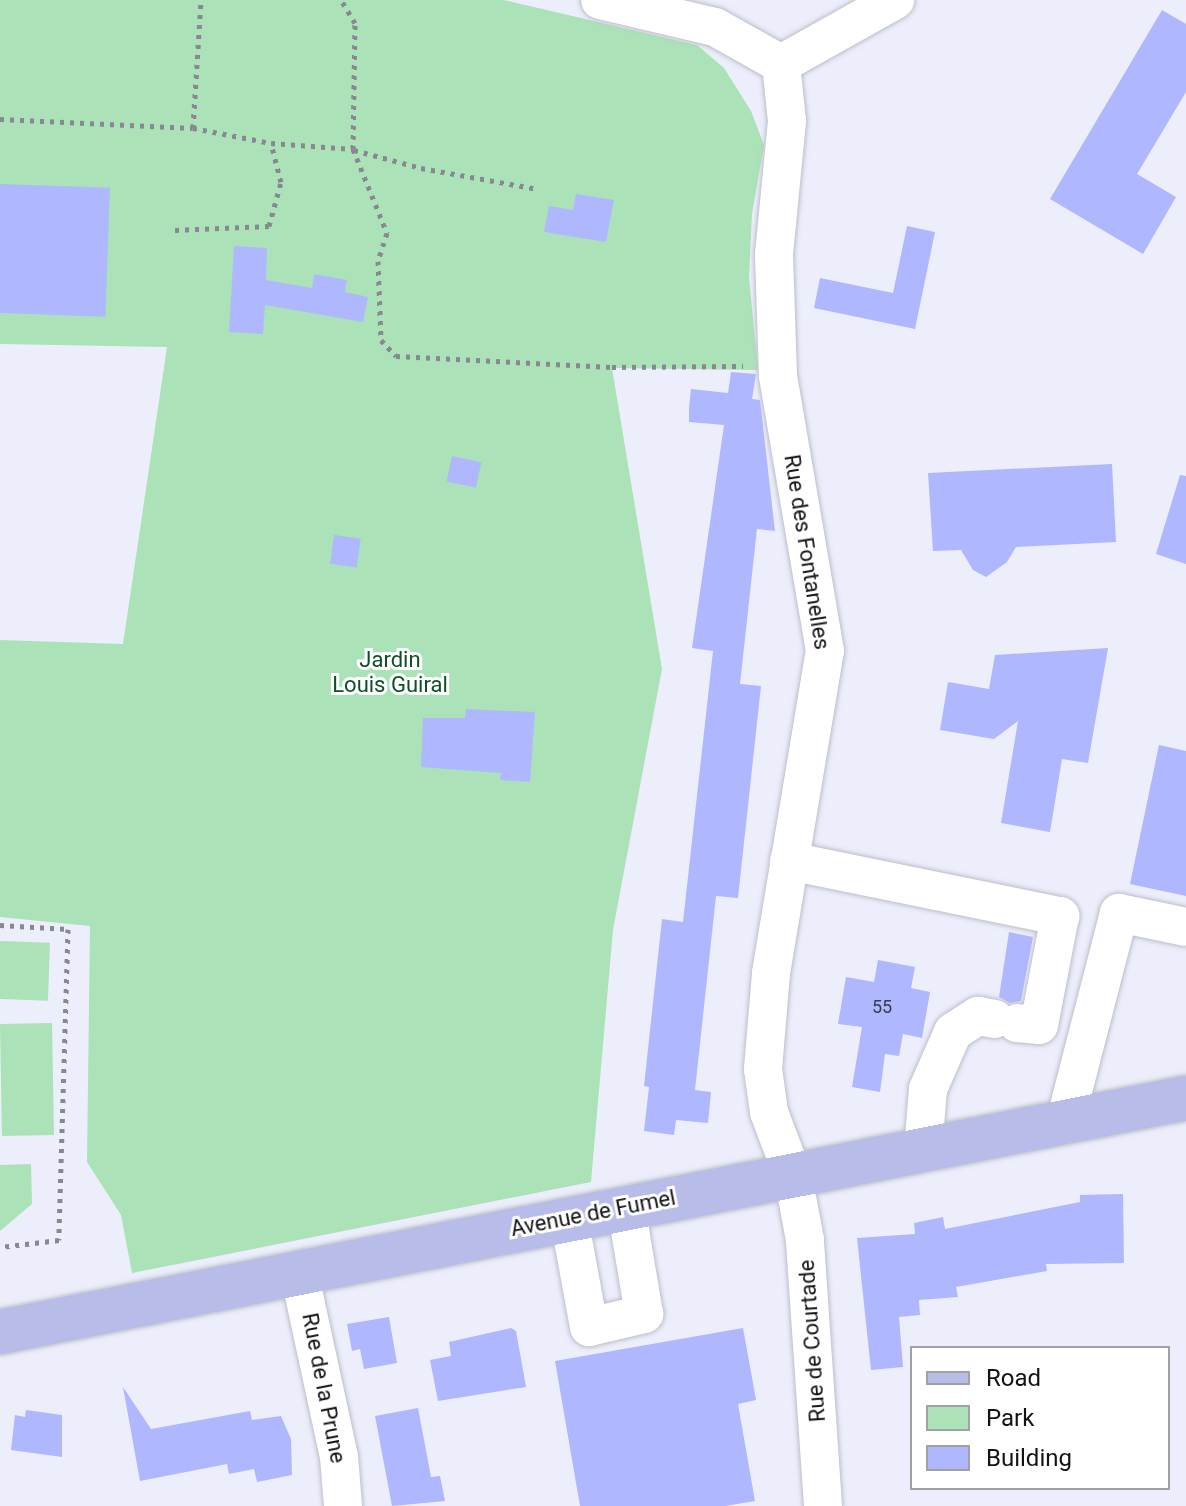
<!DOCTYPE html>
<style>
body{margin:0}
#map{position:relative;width:1186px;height:1506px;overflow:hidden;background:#eceefb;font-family:Roboto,sans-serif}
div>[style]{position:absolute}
.green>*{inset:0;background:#ace2b8;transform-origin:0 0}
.building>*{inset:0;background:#afb7fe;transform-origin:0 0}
.path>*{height:5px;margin-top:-2.5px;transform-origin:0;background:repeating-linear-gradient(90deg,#878891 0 4px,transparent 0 10px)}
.roads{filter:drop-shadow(0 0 2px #bcbeca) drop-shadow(0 0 2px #bcbeca)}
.minor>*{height:38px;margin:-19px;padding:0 19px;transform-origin:19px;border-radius:19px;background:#fff}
.major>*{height:44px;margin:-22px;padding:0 22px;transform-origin:22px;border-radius:22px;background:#b8bce8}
span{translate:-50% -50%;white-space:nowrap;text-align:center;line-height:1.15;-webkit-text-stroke:6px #fff;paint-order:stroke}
.number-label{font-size:18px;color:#393c51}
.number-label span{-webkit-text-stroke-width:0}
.street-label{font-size:22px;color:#121317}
.park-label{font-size:22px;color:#0c5026}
.legend{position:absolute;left:910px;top:1346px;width:260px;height:144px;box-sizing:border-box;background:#fff;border:2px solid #a0a1a2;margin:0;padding:10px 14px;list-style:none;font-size:24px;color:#121317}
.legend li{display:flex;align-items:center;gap:16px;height:40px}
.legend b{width:40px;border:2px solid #a0a1a2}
</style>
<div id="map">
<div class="green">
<i style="clip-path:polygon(0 0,504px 0,697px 45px,724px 68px,751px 111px,764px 145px,752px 214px,749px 277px,758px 370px,612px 368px,662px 669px,613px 930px,591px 1182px,132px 1273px,121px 1215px,87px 1162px,90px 926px,0 917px,0 640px,123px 644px,167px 347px,0 344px)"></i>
<i style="left:0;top:941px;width:50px;height:58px;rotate:2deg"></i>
<i style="left:52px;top:1023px;width:112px;height:52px;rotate:89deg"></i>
<i style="clip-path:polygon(31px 1164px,32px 1204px,0 1231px,0 1165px)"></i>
</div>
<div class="building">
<i style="clip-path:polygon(1162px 10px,1186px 24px,1186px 92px,1137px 174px,1176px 197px,1143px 254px,1050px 199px)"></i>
<i style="left:0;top:184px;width:110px;height:129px;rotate:2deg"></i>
<i style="clip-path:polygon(576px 194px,614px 200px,606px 242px,544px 232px,549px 206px,573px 210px)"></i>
<i style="clip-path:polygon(907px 226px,935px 232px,915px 329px,814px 308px,820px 278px,893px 293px)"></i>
<i style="clip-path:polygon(234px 246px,267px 248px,266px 280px,312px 288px,314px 274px,347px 280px,345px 292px,368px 297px,363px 322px,265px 305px,263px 334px,229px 332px)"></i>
<i style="clip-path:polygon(731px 372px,756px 374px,752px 399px,760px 400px,775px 531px,757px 529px,740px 684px,761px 686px,738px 898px,716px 896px,695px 1090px,711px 1092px,708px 1123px,676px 1120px,674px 1135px,644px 1131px,649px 1087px,644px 1086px,662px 919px,683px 922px,713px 651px,692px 648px,724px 425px,689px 422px,689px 408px,691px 389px,728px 393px)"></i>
<i style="left:452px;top:456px;width:30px;height:26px;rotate:12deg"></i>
<i style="clip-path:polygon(1112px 464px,1116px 542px,1016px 547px,1007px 562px,986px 577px,973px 570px,961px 550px,933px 551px,928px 473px)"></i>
<i style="clip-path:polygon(1180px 475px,1186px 476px,1186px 564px,1156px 554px)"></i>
<i style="left:334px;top:535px;width:27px;height:29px;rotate:8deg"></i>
<i style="clip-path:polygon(1108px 648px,1088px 763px,1062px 759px,1050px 832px,1001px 823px,1018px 721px,994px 739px,940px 730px,948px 682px,989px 689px,995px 655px)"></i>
<i style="clip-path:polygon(466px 709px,535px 712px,530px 782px,500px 780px,501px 773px,421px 767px,423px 718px,465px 718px)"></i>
<i style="clip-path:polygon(1159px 745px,1186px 751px,1186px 896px,1130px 884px)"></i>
<i style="clip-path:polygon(1009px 932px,1033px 937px,1021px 1001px,1010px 1003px,999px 997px)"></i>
<i style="clip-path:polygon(878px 960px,915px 967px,911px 988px,930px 992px,922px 1038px,903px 1034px,899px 1056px,885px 1054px,880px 1092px,852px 1087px,862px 1027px,838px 1024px,846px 977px,874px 982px)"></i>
<i style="clip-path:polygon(1123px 1194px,1124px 1263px,1046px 1264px,1047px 1271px,956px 1287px,958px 1297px,919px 1300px,920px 1315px,899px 1317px,903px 1367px,871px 1370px,857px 1238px,915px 1234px,914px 1223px,943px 1217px,945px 1229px,1080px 1202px,1080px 1195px)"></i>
<i style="clip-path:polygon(389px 1317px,397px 1363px,364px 1369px,360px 1349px,352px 1351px,347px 1324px)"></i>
<i style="clip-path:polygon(511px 1328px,516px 1331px,526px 1387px,438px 1401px,430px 1360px,451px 1356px,449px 1342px)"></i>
<i style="clip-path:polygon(743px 1328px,756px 1400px,738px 1404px,755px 1501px,725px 1506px,580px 1506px,555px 1361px)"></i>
<i style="clip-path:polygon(123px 1387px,151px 1429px,250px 1411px,252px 1420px,281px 1416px,291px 1439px,292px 1475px,257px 1482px,254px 1469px,229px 1474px,227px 1464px,140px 1481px)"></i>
<i style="clip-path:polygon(418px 1408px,431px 1477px,440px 1476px,445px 1501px,392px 1506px,375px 1416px)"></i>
<i style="clip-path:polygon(26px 1410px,62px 1415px,62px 1457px,11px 1450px,15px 1415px,25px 1417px)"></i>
</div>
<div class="path">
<i style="left:0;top:119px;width:193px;rotate:2.7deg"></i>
<i style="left:193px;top:128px;width:128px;rotate:-86.4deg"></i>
<i style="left:193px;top:128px;width:79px;rotate:10.9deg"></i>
<i style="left:271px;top:143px;width:82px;rotate:4.2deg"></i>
<i style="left:353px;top:149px;width:126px;rotate:-89.1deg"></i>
<i style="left:355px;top:23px;width:27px;rotate:-121deg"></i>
<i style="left:353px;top:149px;width:91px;rotate:68deg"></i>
<i style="left:387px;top:233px;width:29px;rotate:108deg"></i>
<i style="left:378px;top:261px;width:79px;rotate:87.8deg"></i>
<i style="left:381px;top:340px;width:22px;rotate:47deg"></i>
<i style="left:396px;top:356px;width:216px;rotate:2.9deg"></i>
<i style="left:612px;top:367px;width:131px;rotate:-0.4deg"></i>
<i style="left:354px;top:150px;width:69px;rotate:15deg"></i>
<i style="left:421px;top:168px;width:119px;rotate:10.2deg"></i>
<i style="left:175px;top:230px;width:94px;rotate:-2.4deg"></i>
<i style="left:269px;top:226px;width:46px;rotate:-74.7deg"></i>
<i style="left:281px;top:182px;width:40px;rotate:-104.4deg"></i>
<i style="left:0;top:925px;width:68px;rotate:3.4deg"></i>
<i style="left:68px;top:929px;width:311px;rotate:91.7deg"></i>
<i style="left:59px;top:1240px;width:59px;rotate:173.2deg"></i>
</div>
<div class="roads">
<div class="minor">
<i style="left:600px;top:0;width:118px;rotate:13.2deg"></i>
<i style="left:715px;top:27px;width:76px;rotate:29.3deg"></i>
<i style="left:789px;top:861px;width:277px;rotate:11.5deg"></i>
<i style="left:1060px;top:916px;width:111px;rotate:100.9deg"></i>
<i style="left:1039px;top:1025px;width:22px;rotate:-175deg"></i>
<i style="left:1065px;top:1122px;width:216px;rotate:-75.5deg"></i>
<i style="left:1119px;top:913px;width:68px;rotate:11.8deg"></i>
<i style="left:923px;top:1151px;width:62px;rotate:-85.4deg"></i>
<i style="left:928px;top:1089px;width:62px;rotate:-66.3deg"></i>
<i style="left:953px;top:1032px;width:30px;rotate:-33deg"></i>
<i style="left:978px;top:1016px;width:17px;rotate:10deg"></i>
<i style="left:569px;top:1218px;width:111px;rotate:79.6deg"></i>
<i style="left:589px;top:1327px;width:57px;rotate:-13.3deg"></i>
<i style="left:644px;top:1314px;width:109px;rotate:-99.5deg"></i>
<i style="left:299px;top:1272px;width:189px;rotate:77.8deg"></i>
<i style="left:339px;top:1457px;width:49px;rotate:85.3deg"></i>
<i style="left:823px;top:1506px;width:267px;rotate:-93.9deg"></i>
<i style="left:805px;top:1240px;width:65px;rotate:-100.6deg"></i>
<i style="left:793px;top:1176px;width:68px;rotate:-110.6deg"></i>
<i style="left:769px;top:1112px;width:43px;rotate:-97.9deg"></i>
<i style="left:763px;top:1069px;width:96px;rotate:-85.2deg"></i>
<i style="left:771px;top:973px;width:326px;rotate:-80.5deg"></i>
<i style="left:825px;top:651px;width:279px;rotate:-99.7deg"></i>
<i style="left:778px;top:376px;width:122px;rotate:-91.9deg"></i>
<i style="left:774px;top:254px;width:134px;rotate:-84.4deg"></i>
<i style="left:787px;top:121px;width:57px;rotate:-96deg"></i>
<i style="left:781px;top:64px;width:131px;rotate:-29.3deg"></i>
</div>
<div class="major">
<i style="left:0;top:1332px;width:1209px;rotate:-11.16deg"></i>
</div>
</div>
<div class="number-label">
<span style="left:882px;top:1007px">55</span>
</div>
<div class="street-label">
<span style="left:807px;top:552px;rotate:81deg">Rue des Fontanelles</span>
<span style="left:593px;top:1213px;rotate:-11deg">Avenue de Fumel</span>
<span style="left:812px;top:1341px;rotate:-94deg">Rue de Courtade</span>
<span style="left:324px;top:1388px;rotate:79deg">Rue de la Prune</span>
</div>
<div class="park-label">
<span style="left:390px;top:672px">Jardin<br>Louis Guiral</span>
</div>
<ul class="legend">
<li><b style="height:10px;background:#b8bce8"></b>Road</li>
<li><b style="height:22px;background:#ace2b8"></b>Park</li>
<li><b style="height:22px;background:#afb7fe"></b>Building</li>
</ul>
</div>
